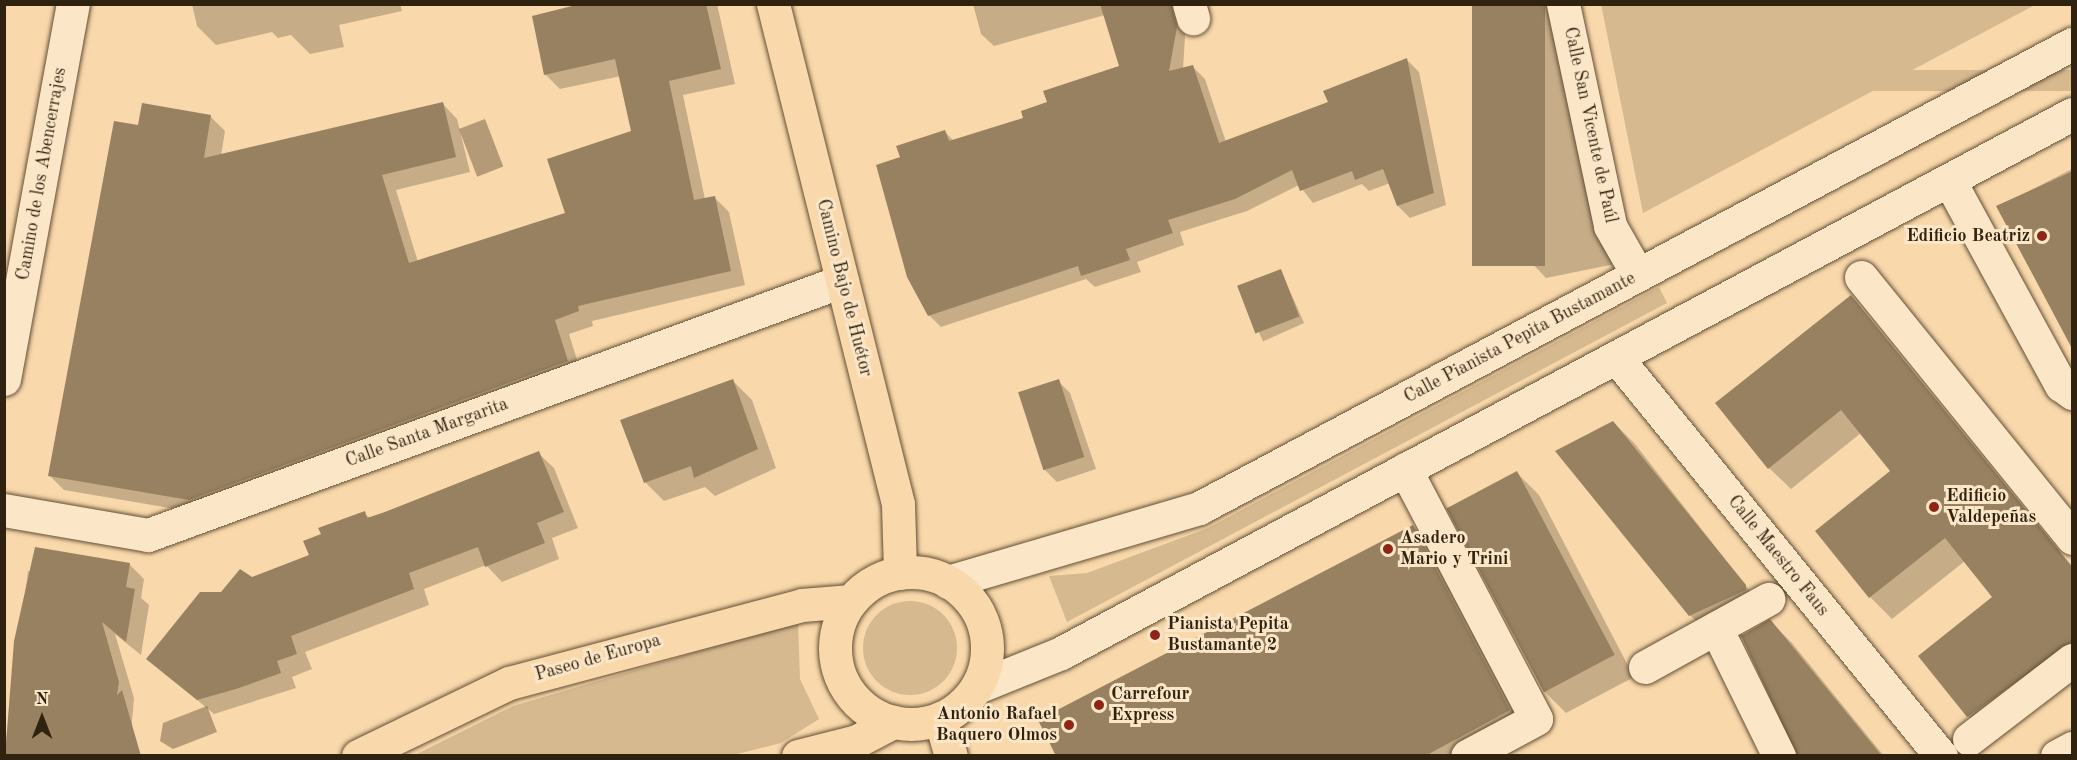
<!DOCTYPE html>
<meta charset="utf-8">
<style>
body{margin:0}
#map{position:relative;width:2077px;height:760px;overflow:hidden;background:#f9d8ab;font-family:"Old Standard TT",serif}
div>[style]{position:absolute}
.green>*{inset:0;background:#d7b990;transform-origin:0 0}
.round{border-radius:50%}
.water>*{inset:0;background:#b49a76;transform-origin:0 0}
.shadow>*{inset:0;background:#0003;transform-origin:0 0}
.building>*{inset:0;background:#988160;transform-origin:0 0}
.roads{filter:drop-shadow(0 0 2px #625036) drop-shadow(0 0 2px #625036)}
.street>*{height:33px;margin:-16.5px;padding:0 16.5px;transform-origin:16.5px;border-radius:16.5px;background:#fbe6c8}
.secondary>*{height:33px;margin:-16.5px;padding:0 16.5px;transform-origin:16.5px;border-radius:16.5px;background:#fbe6c8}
.primary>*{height:33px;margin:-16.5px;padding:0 16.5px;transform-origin:16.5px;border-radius:16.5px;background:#f9d8ab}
.primary>.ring{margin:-16.5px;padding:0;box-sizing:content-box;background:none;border:33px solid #f9d8ab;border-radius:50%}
.dots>*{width:16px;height:16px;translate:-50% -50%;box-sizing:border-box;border:3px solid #fbe6c8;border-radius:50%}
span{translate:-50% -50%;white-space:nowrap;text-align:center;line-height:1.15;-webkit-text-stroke:6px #fbe6c8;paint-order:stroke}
.street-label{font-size:18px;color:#2f220f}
.poi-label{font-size:18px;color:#2f220f;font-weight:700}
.right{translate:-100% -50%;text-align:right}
.left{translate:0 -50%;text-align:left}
.frame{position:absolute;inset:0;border:6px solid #2f220f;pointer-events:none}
.north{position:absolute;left:12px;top:688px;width:60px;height:60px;-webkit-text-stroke:4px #fbe6c8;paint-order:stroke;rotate:0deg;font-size:16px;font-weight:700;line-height:24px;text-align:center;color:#2f220f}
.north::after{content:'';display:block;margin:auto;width:21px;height:27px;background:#2f220f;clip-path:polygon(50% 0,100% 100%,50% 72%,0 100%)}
</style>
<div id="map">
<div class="green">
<i style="clip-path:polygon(1601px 4px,2035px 4px,2035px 5px,1643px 213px)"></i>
<i style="left:2072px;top:70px;width:21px;height:429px;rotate:90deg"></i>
<i style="clip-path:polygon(1659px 287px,1667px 303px,1067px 622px,1049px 576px,1087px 573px,1208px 528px)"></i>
<i class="round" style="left:863px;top:601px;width:94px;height:94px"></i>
<i style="clip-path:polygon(798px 622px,800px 679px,819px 719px,781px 743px,733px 755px,413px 756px,513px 706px)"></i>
</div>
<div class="water">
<i style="left:485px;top:119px;width:51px;height:28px;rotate:69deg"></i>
<i style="clip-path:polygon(207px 706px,217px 732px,173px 749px,160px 741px,163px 723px)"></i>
</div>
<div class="shadow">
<i style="clip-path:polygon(192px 4px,400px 4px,402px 11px,339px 25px,344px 47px,310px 54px,291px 35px,278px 38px,272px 32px,216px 45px,197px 26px)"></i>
<i style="clip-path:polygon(582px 4px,717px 4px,735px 84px,683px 95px,705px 199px,714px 197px,729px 212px,745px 285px,592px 321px,593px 326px,569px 334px,582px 376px,205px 514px,64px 490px,49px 475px,139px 127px,210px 116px,225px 131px,221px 156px,443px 104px,457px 119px,470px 172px,396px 190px,418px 262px,567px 214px,633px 132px,621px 76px,560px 89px,545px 74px)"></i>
<i style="clip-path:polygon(973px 4px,1187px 4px,1183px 69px,1193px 67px,1205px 79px,1226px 142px,1330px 103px,1407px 60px,1419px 72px,1446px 205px,1410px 218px,1398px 206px,1390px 183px,1369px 191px,1362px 184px,1313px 203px,1299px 185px,1247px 211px,1180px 232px,1184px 245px,1137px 262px,1141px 272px,1095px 287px,1086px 279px,941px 327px,929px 315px,902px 158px,945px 132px,954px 141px,1025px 119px,1121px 66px,1105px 15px,994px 46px,981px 34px)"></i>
<i style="clip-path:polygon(1474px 4px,1565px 4px,1615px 264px,1546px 278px,1528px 259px)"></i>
<i style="clip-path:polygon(2072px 169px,2072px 349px,1998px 207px)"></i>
<i style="left:1281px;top:271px;width:57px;height:45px;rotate:66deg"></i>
<i style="clip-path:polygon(1851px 297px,2072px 566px,2072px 678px,1990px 738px,1968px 716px,1994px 597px,1965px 561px,1892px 619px,1870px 597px,1892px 471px,1861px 433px,1791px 489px,1769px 468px)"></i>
<i style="clip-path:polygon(733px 381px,752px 400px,776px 468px,715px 496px,705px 487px,664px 501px,645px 482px)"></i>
<i style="clip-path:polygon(1058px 381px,1070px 393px,1096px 469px,1057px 482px,1045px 470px)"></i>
<i style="clip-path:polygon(1613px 422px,1635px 444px,1764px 609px,1712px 637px,1690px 615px)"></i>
<i style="clip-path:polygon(538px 453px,554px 468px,578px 528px,552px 538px,559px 559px,502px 582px,486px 565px,424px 589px,429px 605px,305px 652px,312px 669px,292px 677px,296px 688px,214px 714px,148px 659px,222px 593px,311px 556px,364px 513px,370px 518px)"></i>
<i style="clip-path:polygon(1517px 473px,1539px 495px,1634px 677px,1566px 713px,1544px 691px,1448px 508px)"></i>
<i style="clip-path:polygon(1413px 526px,1435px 548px,1531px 732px,1487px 756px,1058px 756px)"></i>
<i style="clip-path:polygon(129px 564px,144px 579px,141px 598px,149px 605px,141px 655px,115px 634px,134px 698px,129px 756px,4px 756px,28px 571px)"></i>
<i style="clip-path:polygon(1770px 621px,1792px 643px,1884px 756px,1800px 756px)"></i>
</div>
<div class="building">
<i style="clip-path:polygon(580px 4px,706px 4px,721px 69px,669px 81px,694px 200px,715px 196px,731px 271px,578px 306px,579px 311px,555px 320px,568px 361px,189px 500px,48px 476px,114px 121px,138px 125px,142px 103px,211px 115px,204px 158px,443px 102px,456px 157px,382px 175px,409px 263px,565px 213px,547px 159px,631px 131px,615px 59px,544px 75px,532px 16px)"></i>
<i style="clip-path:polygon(1100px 4px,1171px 4px,1177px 27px,1169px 71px,1193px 65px,1219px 143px,1328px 102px,1323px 91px,1407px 58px,1434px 193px,1397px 206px,1383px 169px,1355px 180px,1352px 171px,1300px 191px,1292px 170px,1235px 199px,1168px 220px,1173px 233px,1126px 249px,1130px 260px,1081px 276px,1078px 266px,928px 316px,907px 277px,876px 165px,900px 157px,896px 146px,945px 130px,949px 141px,1023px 118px,1021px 111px,1047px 102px,1043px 91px,1119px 66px)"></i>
<i style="left:1472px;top:4px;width:73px;height:262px"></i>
<i style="clip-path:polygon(2073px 171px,2073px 350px,1996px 206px)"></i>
<i style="left:1281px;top:269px;width:51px;height:47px;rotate:69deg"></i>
<i style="clip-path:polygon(1851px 295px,2073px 568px,2073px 642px,1967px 717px,1918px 656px,1992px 597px,1945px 538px,1869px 598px,1815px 531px,1890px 471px,1841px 410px,1768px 469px,1715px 403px)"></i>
<i style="clip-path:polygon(733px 379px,758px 449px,694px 478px,691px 466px,644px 483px,620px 420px)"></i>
<i style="left:1059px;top:379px;width:82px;height:43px;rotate:72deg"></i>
<i style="clip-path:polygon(1613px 421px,1746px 585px,1746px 590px,1689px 616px,1555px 451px)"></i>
<i style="clip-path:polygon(539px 451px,564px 512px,537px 523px,545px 543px,485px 567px,478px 547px,409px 573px,414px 589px,291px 636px,297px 654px,277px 661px,281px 673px,236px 689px,197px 700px,146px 659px,200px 592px,221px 592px,240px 569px,252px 577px,309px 555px,303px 541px,321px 534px,318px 528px,365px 511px,367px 518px,385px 512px)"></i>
<i style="left:1517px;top:471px;width:208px;height:80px;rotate:62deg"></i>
<i style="clip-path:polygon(1413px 525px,1510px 710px,1425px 756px,1056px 756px,1038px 720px)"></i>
<i style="clip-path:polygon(35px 547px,130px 563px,126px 587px,135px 589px,126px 642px,102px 622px,119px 682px,117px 695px,122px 690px,141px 756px,5px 756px,14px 641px)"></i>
<i style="clip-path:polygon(1770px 619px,1882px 756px,1797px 756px,1741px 636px)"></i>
</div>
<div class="roads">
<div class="street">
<i style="left:1189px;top:4px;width:15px;rotate:74deg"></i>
<i style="left:1563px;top:4px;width:227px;rotate:78deg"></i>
<i style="left:1610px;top:226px;width:56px;rotate:60.3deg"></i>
<i style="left:1949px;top:180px;width:234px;rotate:61.4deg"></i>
<i style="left:2061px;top:385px;width:14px;rotate:36deg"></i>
<i style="left:1861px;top:277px;width:336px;rotate:51deg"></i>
<i style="left:1405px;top:469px;width:282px;rotate:62.3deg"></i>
<i style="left:1536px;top:719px;width:78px;rotate:151.8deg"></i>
<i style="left:4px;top:510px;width:146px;rotate:9.8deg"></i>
<i style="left:148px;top:535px;width:739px;rotate:-20.1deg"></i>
<i style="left:1716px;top:628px;width:143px;rotate:63.8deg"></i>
<i style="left:1645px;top:667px;width:141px;rotate:-28.9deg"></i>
<i style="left:1969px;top:739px;width:130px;rotate:-37.5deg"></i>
<i style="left:2057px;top:756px;width:17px;rotate:-28deg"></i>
</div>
<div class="secondary">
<i style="left:1616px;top:357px;width:515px;rotate:50.84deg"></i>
<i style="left:4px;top:379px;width:381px;rotate:-79.6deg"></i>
<i style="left:948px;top:582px;width:262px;rotate:-16.4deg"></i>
<i style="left:1199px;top:508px;width:989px;rotate:-27.99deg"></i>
<i style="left:977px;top:687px;width:91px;rotate:-22deg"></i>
<i style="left:1061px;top:653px;width:1146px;rotate:-28.06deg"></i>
</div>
<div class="primary">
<i style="left:773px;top:4px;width:515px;rotate:75.96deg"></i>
<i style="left:898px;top:504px;width:69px;rotate:88.3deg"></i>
<i class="ring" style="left:835px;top:572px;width:119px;height:119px"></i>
<i style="left:940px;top:718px;width:40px;rotate:74deg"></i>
<i style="left:358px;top:756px;width:168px;rotate:-25.8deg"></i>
<i style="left:509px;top:683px;width:303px;rotate:-14.9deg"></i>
<i style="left:802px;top:605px;width:49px;rotate:-4.7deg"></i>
<i style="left:798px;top:756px;width:61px;rotate:-14.3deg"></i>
<i style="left:857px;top:741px;width:41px;rotate:-27.8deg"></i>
</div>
</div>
<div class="dots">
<i style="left:2042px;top:236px;background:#8f2418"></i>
<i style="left:1934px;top:507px;background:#8f2418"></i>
<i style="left:1388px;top:549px;background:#8f2418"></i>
<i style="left:1155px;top:635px;background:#8f2418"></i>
<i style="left:1099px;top:705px;background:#8f2418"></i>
<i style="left:1069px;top:725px;background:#8f2418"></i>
</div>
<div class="street-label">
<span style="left:1590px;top:125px;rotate:78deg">Calle San Vicente de Paúl</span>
<span style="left:42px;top:174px;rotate:-80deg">Camino de los Abencerrajes</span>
<span style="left:844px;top:288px;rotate:76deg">Camino Bajo de Huétor</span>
<span style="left:1520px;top:338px;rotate:-28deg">Calle Pianista Pepita Bustamante</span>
<span style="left:427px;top:433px;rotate:-20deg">Calle Santa Margarita</span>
<span style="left:1778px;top:556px;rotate:51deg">Calle Maestro Faus</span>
<span style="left:598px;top:658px;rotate:-16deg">Paseo de Europa</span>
</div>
<div class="poi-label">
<span class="right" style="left:2030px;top:236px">Edificio Beatriz</span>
<span class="left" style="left:1946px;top:507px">Edificio<br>Valdepeñas</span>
<span class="left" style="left:1400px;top:549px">Asadero<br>Mario y Trini</span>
<span class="left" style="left:1167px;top:635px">Pianista Pepita<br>Bustamante 2</span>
<span class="left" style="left:1111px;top:705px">Carrefour<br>Express</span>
<span class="right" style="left:1057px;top:725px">Antonio Rafael<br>Baquero Olmos</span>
</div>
<div class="frame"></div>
<div class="north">N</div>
</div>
